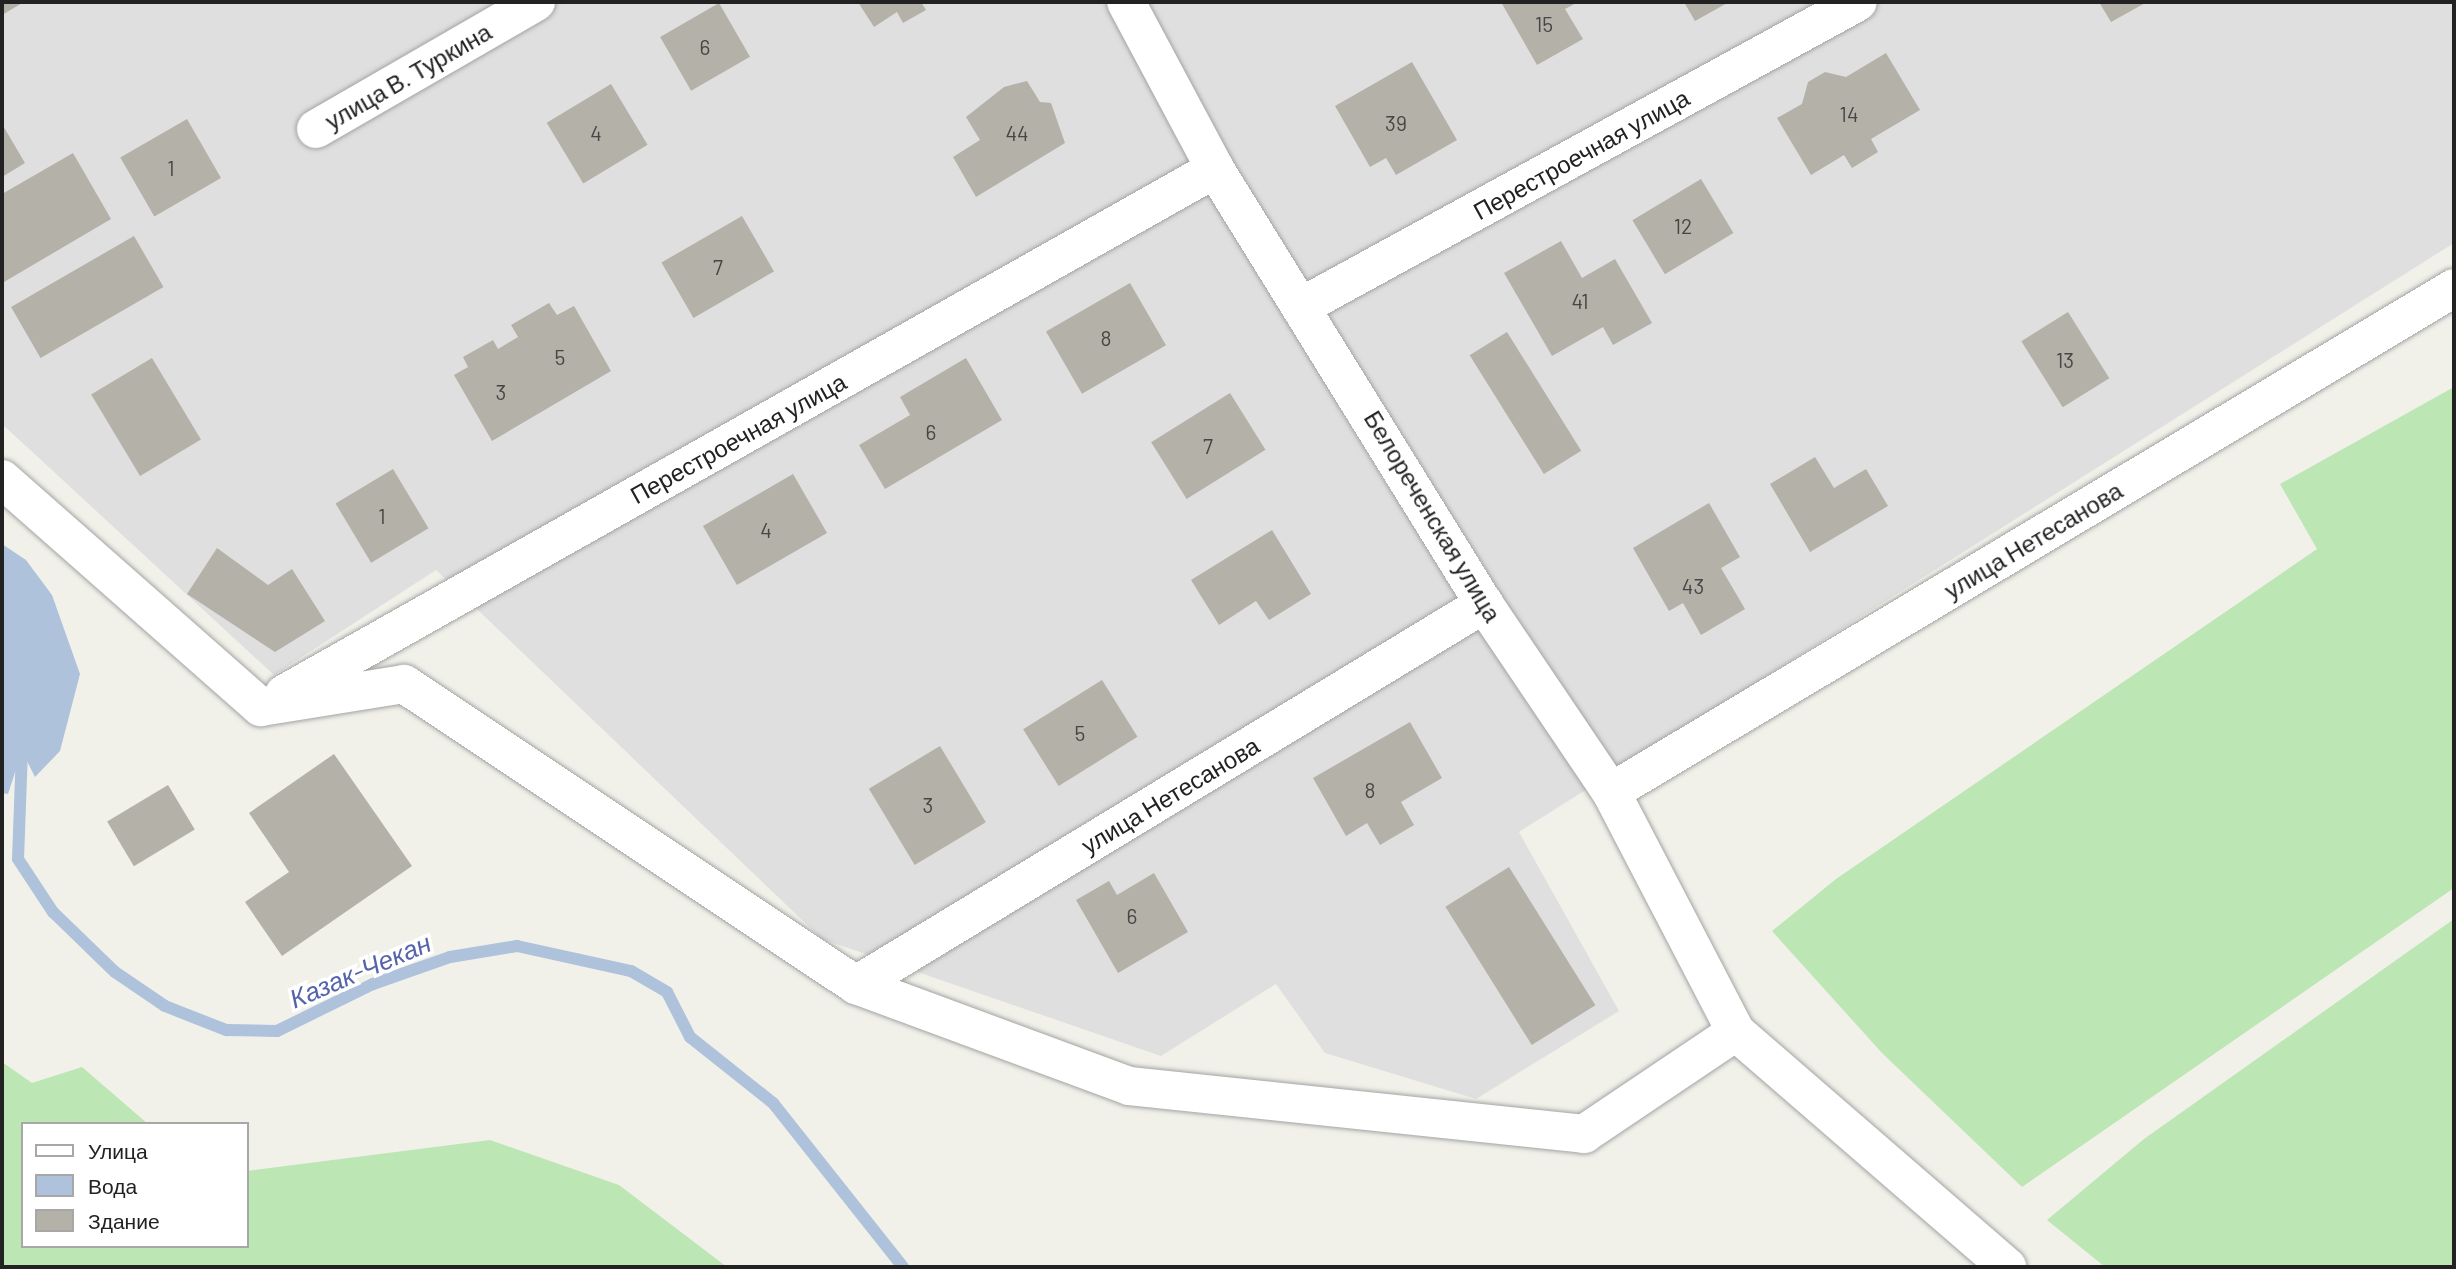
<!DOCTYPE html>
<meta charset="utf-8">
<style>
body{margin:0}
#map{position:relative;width:2456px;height:1269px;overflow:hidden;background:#f1f1ea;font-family:Barlow,sans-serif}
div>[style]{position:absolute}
.residential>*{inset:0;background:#e0dfdf}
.grass>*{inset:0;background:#bce6b4}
.water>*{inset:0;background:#aec2db}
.stream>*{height:12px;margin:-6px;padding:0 6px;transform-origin:6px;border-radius:6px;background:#aec2db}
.building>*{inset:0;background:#b4b1a8;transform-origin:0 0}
.roads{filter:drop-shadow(0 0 2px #a3a3a3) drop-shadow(0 0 2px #a3a3a3)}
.street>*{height:38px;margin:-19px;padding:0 19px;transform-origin:19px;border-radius:19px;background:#fff}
span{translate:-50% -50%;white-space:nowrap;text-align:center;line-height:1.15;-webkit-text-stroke:7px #fff;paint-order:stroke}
.number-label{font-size:21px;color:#464644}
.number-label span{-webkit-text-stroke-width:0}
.street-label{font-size:24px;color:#222}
.water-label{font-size:26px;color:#5563ab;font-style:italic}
.frame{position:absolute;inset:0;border:4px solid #222;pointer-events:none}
.legend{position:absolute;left:21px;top:1122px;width:228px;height:126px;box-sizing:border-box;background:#fff;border:2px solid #a7a7a7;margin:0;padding:9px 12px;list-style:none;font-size:21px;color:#222}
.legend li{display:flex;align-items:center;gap:14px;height:35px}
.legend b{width:35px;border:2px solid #a7a7a7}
</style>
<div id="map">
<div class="residential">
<i style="clip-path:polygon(2px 2px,2454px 2px,2454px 243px,1519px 832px,1619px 1011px,1476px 1099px,1325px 1053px,1276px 984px,1161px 1056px,822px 939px,436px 570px,274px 675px,2px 424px)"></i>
</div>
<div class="grass">
<i style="clip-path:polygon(2454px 387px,2454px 888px,2022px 1187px,1882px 1053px,1772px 931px,1836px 879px,2317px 549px,2280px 484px)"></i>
<i style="clip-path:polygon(2454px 919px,2454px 1267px,2105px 1267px,2047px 1220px,2144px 1139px)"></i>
<i style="clip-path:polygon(2px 1062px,32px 1083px,82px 1067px,148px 1124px,23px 1124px,23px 1246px,247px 1246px,247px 1171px,490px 1140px,619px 1185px,727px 1267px,2px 1267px)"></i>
</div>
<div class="water">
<i style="clip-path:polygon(2px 544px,26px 560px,52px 595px,80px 674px,60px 751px,35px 777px,22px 751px,8px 794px,2px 793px)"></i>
</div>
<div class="stream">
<i style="left:2px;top:744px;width:21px;rotate:17deg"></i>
<i style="left:22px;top:750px;width:109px;rotate:92.1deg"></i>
<i style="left:18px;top:859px;width:64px;rotate:56.6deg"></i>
<i style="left:53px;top:912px;width:86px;rotate:44.1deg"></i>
<i style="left:115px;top:972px;width:60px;rotate:34.2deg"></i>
<i style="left:165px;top:1006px;width:66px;rotate:21.5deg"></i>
<i style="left:226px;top:1030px;width:51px;rotate:1.1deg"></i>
<i style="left:277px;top:1031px;width:107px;rotate:-26.1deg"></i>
<i style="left:373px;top:984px;width:82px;rotate:-19.3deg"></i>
<i style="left:450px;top:957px;width:68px;rotate:-9.3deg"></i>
<i style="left:517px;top:946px;width:117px;rotate:12.4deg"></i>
<i style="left:631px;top:971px;width:42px;rotate:30.3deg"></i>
<i style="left:667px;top:992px;width:51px;rotate:62.9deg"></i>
<i style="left:690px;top:1037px;width:106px;rotate:38.5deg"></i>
<i style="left:773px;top:1103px;width:209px;rotate:51.6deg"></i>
</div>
<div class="building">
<i style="clip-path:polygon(2px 2px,24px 2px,2px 15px)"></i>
<i style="clip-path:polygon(858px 2px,921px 2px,926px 10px,903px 23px,897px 12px,874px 27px)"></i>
<i style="clip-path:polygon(1501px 2px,1578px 2px,1565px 9px,1583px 39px,1537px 65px)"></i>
<i style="clip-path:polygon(1684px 2px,1729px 2px,1695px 21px)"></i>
<i style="clip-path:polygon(2099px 2px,2147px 2px,2111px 22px)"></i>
<i style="left:719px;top:3px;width:62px;height:68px;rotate:60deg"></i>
<i style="clip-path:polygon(1886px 53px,1920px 110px,1871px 139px,1878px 152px,1852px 168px,1844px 155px,1811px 175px,1777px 118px,1802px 104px,1808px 82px,1825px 72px,1846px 77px)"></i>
<i style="clip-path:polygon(1412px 62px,1457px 140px,1396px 175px,1386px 158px,1370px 167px,1335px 106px)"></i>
<i style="clip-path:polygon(1027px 81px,1040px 102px,1051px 103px,1065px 143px,976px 197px,953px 157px,980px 140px,966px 117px,1004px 87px)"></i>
<i style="left:611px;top:84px;width:71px;height:75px;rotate:59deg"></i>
<i style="left:187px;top:119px;width:68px;height:77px;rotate:60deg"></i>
<i style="clip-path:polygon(2px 124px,25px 163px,2px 177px)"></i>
<i style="clip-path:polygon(73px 153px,111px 219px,4px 282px,2px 194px)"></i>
<i style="left:1701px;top:179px;width:63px;height:80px;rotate:59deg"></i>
<i style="left:742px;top:216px;width:64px;height:93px;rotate:60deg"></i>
<i style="left:134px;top:236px;width:59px;height:142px;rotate:60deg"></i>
<i style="clip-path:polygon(1561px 241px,1582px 278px,1615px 259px,1652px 323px,1613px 345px,1603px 327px,1552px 356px,1504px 273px)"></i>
<i style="left:1130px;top:283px;width:72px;height:97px;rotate:60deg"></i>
<i style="clip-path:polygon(549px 303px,557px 315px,574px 306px,611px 371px,492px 441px,454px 375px,468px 367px,463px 357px,493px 340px,498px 349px,518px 337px,511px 325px)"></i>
<i style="left:2068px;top:312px;width:78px;height:55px;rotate:58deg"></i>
<i style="left:1507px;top:332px;width:140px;height:44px;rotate:58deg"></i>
<i style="left:152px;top:358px;width:95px;height:71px;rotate:59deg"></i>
<i style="clip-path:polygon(966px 358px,1002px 420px,885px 489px,859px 445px,910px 415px,900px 397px)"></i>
<i style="left:1230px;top:393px;width:67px;height:93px;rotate:58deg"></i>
<i style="clip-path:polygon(1815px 457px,1834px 488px,1866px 469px,1888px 506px,1810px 552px,1770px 484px)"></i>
<i style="left:393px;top:469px;width:69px;height:67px;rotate:59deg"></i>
<i style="left:793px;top:474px;width:68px;height:104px;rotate:60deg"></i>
<i style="clip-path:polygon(1709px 503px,1740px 557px,1721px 568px,1745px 609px,1701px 635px,1683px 603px,1669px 611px,1633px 548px)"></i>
<i style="clip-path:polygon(1272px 530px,1311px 594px,1269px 620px,1256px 601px,1219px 625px,1191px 580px)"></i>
<i style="clip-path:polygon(217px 548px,268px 585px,292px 569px,325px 621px,275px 652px,187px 594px)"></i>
<i style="left:1102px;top:680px;width:67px;height:93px;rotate:58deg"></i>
<i style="clip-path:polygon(1410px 722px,1442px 778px,1401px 802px,1414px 825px,1380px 845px,1367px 823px,1346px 836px,1313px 778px)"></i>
<i style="left:940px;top:746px;width:89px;height:83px;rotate:59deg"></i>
<i style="clip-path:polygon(334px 754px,412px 866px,282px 956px,245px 902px,289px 872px,249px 813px)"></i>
<i style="left:168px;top:785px;width:52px;height:71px;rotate:59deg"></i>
<i style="left:1509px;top:867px;width:163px;height:75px;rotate:58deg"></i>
<i style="clip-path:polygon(1154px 873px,1188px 932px,1118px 973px,1076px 900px,1109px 881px,1117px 895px)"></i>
</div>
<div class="roads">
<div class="street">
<i style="left:1126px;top:2px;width:189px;rotate:61.9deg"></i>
<i style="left:1215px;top:169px;width:511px;rotate:58.27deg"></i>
<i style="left:1484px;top:604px;width:227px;rotate:56deg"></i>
<i style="left:1611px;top:792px;width:271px;rotate:62.5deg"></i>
<i style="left:1736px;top:1032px;width:359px;rotate:40.9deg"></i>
<i style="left:316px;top:129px;width:254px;rotate:-30deg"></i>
<i style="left:1304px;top:305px;width:631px;rotate:-28.68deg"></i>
<i style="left:2px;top:479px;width:345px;rotate:41.4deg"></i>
<i style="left:261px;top:707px;width:145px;rotate:-9.1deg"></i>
<i style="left:404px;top:684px;width:543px;rotate:33.66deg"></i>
<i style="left:856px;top:985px;width:291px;rotate:20.3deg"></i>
<i style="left:1129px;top:1086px;width:458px;rotate:6deg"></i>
<i style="left:1584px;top:1134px;width:183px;rotate:-33.9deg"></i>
<i style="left:284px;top:694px;width:1069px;rotate:-29.42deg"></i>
<i style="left:1611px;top:792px;width:982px;rotate:-30.87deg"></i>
<i style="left:856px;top:985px;width:735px;rotate:-31.24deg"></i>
</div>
</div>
<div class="number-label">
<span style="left:1544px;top:24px">15</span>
<span style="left:705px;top:47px">6</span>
<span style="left:1849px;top:114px">14</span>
<span style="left:1396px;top:123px">39</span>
<span style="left:596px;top:133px">4</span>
<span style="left:1017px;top:133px">44</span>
<span style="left:171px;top:168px">1</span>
<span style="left:1683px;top:226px">12</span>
<span style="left:718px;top:267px">7</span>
<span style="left:1580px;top:301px">41</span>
<span style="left:1106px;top:338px">8</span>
<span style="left:560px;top:357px">5</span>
<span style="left:2065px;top:360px">13</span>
<span style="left:501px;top:392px">3</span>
<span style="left:931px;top:432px">6</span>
<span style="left:1208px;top:446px">7</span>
<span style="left:382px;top:516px">1</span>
<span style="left:766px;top:530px">4</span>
<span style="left:1693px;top:586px">43</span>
<span style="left:1080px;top:733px">5</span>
<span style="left:1370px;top:790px">8</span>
<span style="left:928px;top:805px">3</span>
<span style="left:1132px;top:916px">6</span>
</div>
<div class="street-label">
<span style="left:408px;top:76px;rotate:-30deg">улица В. Туркина</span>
<span style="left:1581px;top:154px;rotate:-29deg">Перестроечная улица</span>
<span style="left:738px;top:438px;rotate:-29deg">Перестроечная улица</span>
<span style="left:1433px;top:516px;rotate:59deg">Белореченская улица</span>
<span style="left:2033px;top:540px;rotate:-31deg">улица Нетесанова</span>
<span style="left:1170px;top:795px;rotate:-31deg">улица Нетесанова</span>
</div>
<div class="water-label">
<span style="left:360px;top:970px;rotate:-23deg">Казак-Чекан</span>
</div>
<div class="frame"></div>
<ul class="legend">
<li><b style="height:9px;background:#fff"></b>Улица</li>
<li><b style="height:19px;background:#aec2db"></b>Вода</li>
<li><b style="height:19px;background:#b4b1a8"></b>Здание</li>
</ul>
</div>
